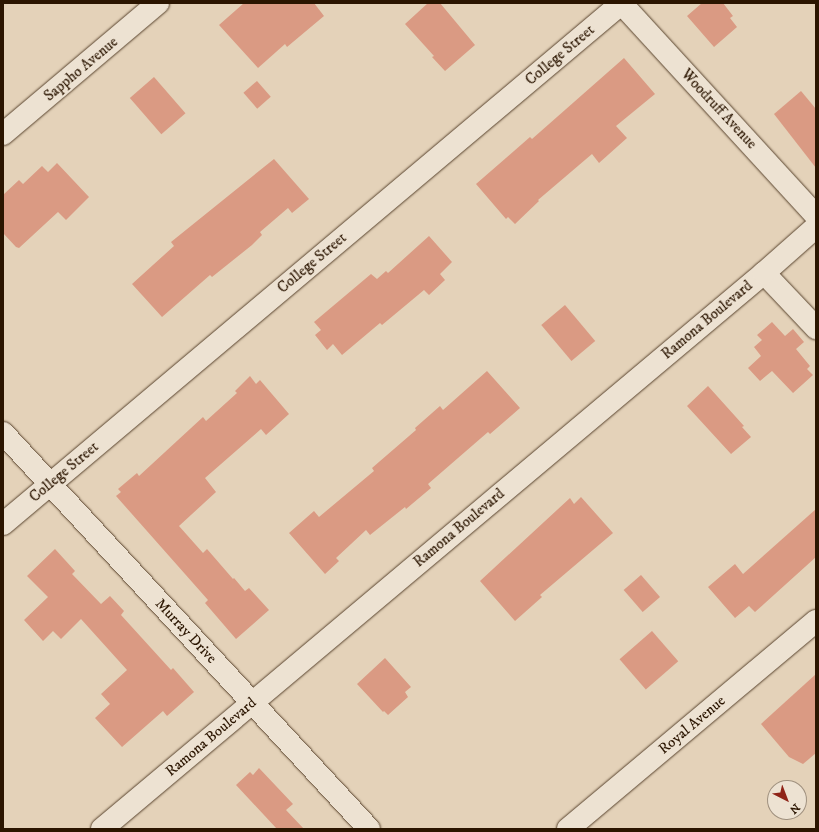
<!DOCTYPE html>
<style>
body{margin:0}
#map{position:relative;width:819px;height:832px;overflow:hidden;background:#e4d2b9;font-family:"IM FELL DW Pica",serif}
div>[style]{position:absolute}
.building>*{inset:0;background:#da9a83;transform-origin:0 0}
.roads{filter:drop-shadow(0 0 1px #59442e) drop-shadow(0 0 1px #59442e)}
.street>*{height:22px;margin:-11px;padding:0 11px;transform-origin:11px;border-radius:11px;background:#ede2d2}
span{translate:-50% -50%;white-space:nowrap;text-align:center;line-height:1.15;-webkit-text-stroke:3px #ede2d2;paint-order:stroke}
.street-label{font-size:15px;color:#2b1500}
.frame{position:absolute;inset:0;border:4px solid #2b1500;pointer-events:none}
.north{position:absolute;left:767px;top:780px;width:40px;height:40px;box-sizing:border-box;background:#ede2d2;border:1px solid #9f907e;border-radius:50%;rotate:138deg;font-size:11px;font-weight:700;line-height:16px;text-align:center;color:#2b1500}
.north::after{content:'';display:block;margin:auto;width:14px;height:18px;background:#8f2418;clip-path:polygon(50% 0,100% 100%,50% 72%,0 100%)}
</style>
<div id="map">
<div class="building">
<i style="clip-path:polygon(244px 3px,314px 3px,324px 16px,287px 47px,285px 44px,258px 68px,219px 25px)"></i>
<i style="clip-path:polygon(428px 3px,440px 3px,475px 45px,445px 71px,432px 57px,434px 56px,405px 24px)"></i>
<i style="clip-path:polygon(702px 3px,723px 3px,733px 16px,730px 18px,737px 27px,714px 47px,687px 16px)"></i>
<i style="clip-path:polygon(624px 58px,655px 94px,616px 126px,627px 138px,599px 163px,592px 154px,538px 200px,539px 201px,515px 224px,508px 217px,506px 219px,476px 184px,530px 137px,532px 139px)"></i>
<i style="left:154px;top:77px;width:48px;height:32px;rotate:49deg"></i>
<i style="left:257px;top:81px;width:21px;height:18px;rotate:49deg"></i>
<i style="clip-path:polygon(801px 91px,816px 109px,816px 168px,774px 114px)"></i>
<i style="clip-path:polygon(274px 159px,309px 199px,292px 213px,288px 208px,260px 232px,262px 235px,252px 245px,212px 277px,210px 275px,162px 317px,132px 284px,174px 246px,171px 242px)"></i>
<i style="clip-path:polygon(57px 163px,89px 197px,66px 220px,58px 212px,19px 248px,16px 247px,3px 233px,3px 195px,19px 180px,23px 184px,42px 166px,48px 172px)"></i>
<i style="clip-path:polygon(429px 236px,452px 262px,440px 274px,445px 280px,429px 295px,424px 290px,382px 325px,380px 323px,342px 355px,333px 344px,327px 350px,315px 335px,321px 330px,314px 322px,371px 274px,377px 279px,386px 271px,388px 273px)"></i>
<i style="left:565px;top:305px;width:47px;height:31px;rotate:50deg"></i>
<i style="clip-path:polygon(772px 322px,785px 336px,793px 329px,804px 342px,796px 349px,810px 366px,807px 369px,813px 375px,793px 393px,772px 371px,760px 381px,748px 368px,761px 356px,754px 347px,762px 340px,757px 335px)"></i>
<i style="clip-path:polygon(487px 371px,520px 408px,490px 434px,488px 432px,428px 484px,431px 488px,406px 509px,405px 507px,370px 535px,366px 530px,336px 558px,339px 561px,325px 574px,289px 533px,314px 511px,319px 517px,374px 471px,372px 468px,416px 430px,415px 428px,440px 406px,443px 410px)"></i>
<i style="clip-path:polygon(250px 376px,256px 384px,260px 380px,289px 414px,266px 435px,261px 429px,205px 478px,216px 492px,179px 526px,203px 553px,207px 549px,233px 579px,234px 578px,245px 591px,249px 588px,269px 610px,236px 639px,205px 603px,208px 600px,116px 496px,121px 492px,118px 489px,137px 473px,139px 476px,203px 417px,206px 421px,237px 393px,235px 391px)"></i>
<i style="clip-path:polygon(708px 386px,744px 426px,742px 427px,751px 437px,731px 454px,687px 406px)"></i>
<i style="clip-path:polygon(581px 497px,613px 533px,540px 595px,542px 597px,515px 621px,480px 581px,570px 498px,574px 504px)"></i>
<i style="clip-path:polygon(816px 509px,816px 557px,755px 612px,749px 606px,735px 618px,708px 587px,735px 564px,743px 574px)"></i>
<i style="clip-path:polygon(55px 549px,75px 571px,72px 574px,101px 604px,110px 596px,124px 611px,121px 615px,171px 670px,173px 668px,194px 692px,167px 716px,163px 711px,122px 747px,95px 718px,110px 704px,101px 694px,127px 670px,81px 619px,61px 639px,53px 631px,43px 641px,24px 620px,48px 597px,27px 576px)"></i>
<i style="left:641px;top:575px;width:29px;height:23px;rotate:49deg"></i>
<i style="left:652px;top:631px;width:40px;height:43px;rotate:49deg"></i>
<i style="clip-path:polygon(385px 658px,411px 687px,405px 692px,408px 697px,388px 715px,384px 711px,383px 712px,357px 684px)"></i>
<i style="clip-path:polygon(816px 674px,816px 753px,803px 764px,789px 757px,761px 724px)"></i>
<i style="clip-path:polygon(259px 768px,293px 804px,286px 810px,304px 829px,277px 829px,236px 785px,250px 772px,253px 775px)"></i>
</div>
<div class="roads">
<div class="street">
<i style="left:621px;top:3px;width:289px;rotate:47.5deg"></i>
<i style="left:3px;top:134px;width:203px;rotate:-40.2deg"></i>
<i style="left:764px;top:273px;width:76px;rotate:46.6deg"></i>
<i style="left:3px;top:433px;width:539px;rotate:47.25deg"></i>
<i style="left:3px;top:524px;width:809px;rotate:-40.09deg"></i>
<i style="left:102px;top:829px;width:865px;rotate:-40.03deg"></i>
<i style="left:764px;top:273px;width:69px;rotate:-41.5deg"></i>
<i style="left:568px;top:829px;width:324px;rotate:-40deg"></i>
</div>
</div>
<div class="street-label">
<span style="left:560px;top:55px;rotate:-40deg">College Street</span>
<span style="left:81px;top:69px;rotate:-40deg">Sappho Avenue</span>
<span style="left:719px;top:109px;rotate:47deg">Woodruff Avenue</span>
<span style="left:312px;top:263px;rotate:-40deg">College Street</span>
<span style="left:707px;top:320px;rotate:-40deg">Ramona Boulevard</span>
<span style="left:64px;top:472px;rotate:-40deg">College Street</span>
<span style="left:459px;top:528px;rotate:-40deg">Ramona Boulevard</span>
<span style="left:186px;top:631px;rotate:47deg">Murray Drive</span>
<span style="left:692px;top:725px;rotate:-40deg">Royal Avenue</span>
<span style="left:211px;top:737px;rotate:-40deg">Ramona Boulevard</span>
</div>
<div class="frame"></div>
<div class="north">N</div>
</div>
